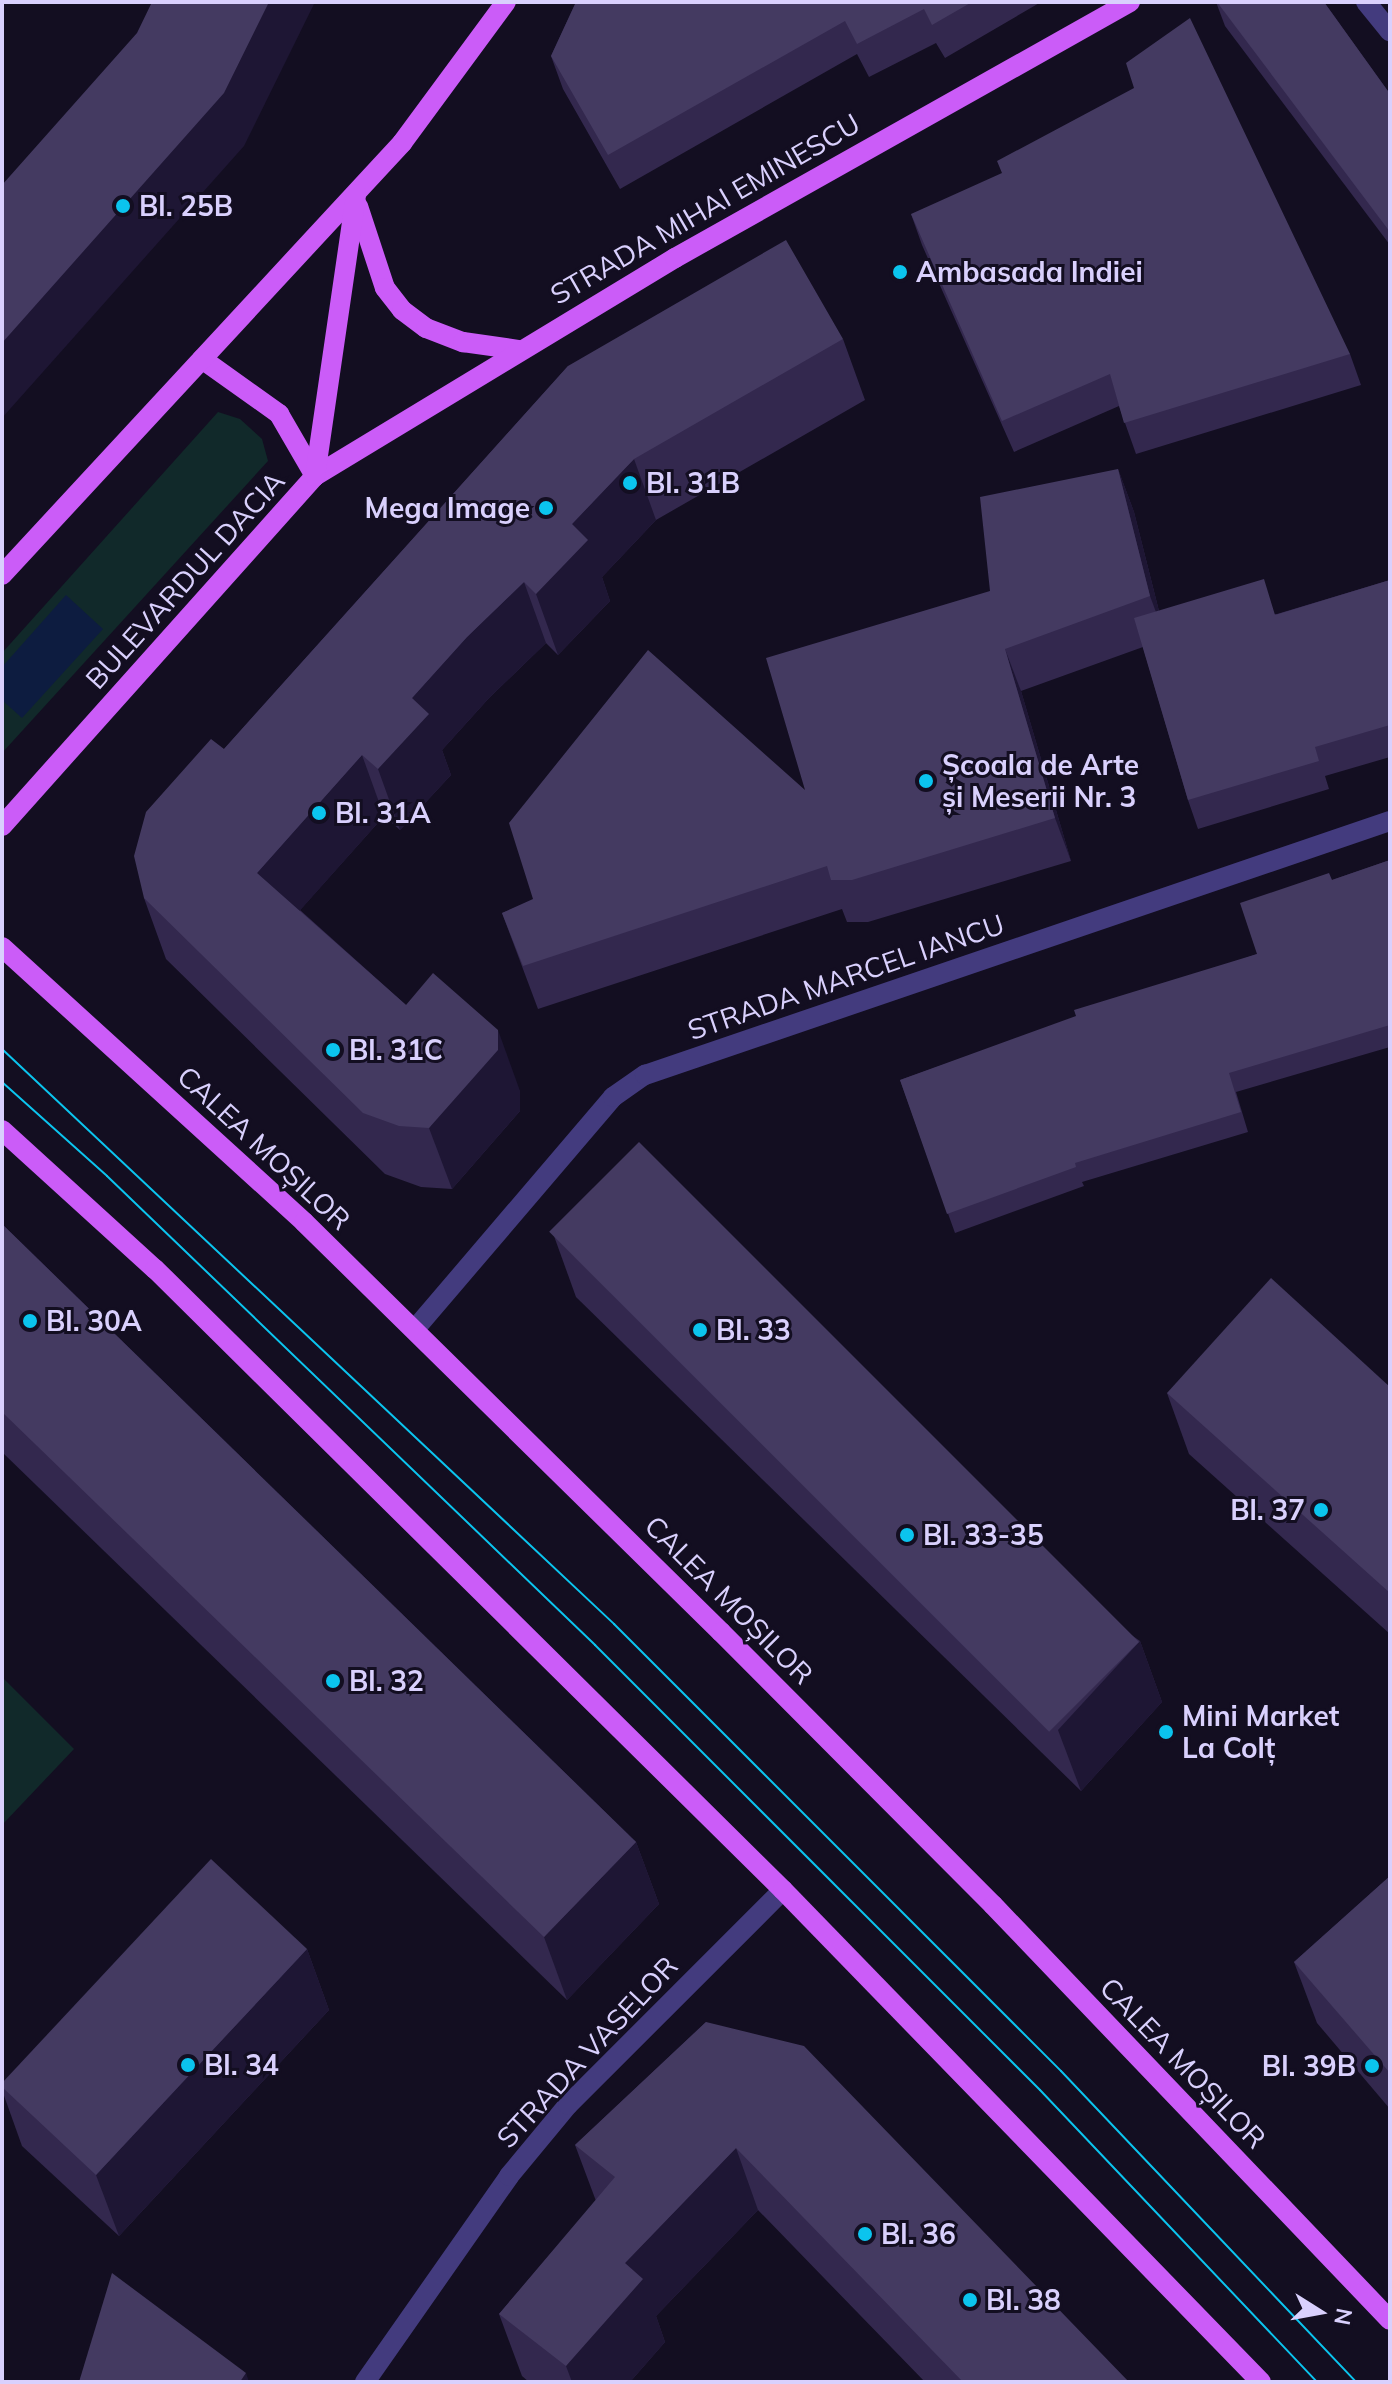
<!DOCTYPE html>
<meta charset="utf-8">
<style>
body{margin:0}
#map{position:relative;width:1392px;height:2384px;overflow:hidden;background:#130e21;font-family:Mulish,sans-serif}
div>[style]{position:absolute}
.green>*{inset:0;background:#11292a}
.water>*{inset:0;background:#0d1c40}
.minor>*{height:20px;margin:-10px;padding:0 10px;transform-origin:10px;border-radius:10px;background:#433b7e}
.major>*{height:20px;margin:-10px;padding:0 10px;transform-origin:10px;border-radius:10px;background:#cb5cf8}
.tram>*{height:2px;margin:-1px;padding:0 1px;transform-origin:1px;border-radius:1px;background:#0bc4ee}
.wall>*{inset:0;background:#33284e}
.shaded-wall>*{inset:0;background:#1e1634}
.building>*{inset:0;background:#443a61;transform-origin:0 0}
.dots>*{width:22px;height:22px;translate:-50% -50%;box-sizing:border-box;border:4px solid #130e21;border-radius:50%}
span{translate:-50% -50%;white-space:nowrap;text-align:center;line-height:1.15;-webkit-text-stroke:6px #130e21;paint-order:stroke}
.poi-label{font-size:28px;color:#d9d0fd;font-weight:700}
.left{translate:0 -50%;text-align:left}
.right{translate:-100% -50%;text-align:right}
.street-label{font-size:28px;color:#d9d0fd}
.frame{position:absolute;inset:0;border:4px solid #d9d0fd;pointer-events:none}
.north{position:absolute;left:1280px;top:2272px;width:80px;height:80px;-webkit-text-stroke:6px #130e21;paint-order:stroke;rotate:101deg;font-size:22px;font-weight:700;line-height:32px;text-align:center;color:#d9d0fd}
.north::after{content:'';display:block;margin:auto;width:28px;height:36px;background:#d9d0fd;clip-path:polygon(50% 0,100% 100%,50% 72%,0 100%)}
</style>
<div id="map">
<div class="green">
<i style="clip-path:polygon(218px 412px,240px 419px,262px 439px,268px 461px,2px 753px,2px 653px)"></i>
<i style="clip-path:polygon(2px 1677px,74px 1749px,2px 1825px)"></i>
</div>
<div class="water">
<i style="clip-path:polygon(66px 595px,103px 629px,22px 718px,2px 700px,2px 667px)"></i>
</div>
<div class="minor">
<i style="left:1366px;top:2px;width:38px;rotate:51deg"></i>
<i style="left:415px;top:1329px;width:305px;rotate:-49.5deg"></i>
<i style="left:613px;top:1097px;width:39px;rotate:-35deg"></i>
<i style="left:645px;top:1075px;width:787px;rotate:-18.83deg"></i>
<i style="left:365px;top:2382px;width:251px;rotate:-55deg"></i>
<i style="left:509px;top:2176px;width:92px;rotate:-50.3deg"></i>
<i style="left:568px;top:2105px;width:304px;rotate:-45deg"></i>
</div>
<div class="major">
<i style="left:358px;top:206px;width:86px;rotate:71.8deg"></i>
<i style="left:385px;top:288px;width:28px;rotate:52deg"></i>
<i style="left:402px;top:310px;width:30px;rotate:37deg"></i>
<i style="left:426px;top:328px;width:40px;rotate:21deg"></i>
<i style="left:463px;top:342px;width:57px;rotate:8.1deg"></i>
<i style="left:202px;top:359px;width:95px;rotate:35.5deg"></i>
<i style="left:279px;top:414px;width:72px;rotate:59.9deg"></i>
<i style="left:315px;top:476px;width:421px;rotate:-31.2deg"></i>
<i style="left:675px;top:258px;width:522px;rotate:-29.36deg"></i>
<i style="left:2px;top:575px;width:589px;rotate:-47.2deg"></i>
<i style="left:402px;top:143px;width:175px;rotate:-53.6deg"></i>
<i style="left:2px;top:826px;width:470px;rotate:-48.2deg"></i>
<i style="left:315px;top:476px;width:285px;rotate:-81.7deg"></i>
<i style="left:2px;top:947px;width:408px;rotate:42.3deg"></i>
<i style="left:304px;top:1222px;width:585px;rotate:44.52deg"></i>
<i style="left:721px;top:1632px;width:385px;rotate:45.1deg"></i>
<i style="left:993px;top:1905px;width:574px;rotate:46.27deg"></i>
<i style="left:2px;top:1130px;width:207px;rotate:42.3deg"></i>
<i style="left:155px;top:1269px;width:883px;rotate:44.68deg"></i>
<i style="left:783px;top:1890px;width:686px;rotate:45.83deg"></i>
</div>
<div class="tram">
<i style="left:2px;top:1049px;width:840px;rotate:43.21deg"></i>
<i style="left:614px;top:1624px;width:632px;rotate:45deg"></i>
<i style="left:1061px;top:2071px;width:429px;rotate:46.5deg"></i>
<i style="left:2px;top:1082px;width:141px;rotate:41.8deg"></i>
<i style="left:107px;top:1176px;width:677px;rotate:43.86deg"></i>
<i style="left:595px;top:1645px;width:629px;rotate:45deg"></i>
<i style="left:1040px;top:2090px;width:402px;rotate:46.5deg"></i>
</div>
<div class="wall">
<i style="clip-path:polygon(576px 2px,1041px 2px,945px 58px,936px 43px,869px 77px,857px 54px,620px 189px,563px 89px,551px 56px)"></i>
<i style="clip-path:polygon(1216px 2px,1324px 2px,1390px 94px,1390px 245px,1225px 26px)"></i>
<i style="clip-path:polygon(911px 214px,1350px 354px,1361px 385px,1136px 454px,1119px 406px,1014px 452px,922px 245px)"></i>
<i style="clip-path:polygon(843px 339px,865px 400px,656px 520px,602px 577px,610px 601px,558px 655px,546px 643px,489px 698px,442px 750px,451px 775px,400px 830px,384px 816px,300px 910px,406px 1005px,520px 1091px,520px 1111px,452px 1189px,421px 1187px,385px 1174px,166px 959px,144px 898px,224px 749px,568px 366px)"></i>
<i style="clip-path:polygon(1118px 469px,1134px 512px,1159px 611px,1277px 614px,1390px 580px,1390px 757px,1325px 776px,1329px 789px,1198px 829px,1188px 800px,1143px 647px,1021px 691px,1071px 861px,868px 922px,847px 922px,842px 909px,538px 1009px,502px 913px,805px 790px,990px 591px)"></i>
<i style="clip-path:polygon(1390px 860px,1390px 1047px,1236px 1092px,1248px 1132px,1082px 1182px,1084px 1186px,955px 1233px,900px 1080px,1257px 954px,1332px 880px)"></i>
<i style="clip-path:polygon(2px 1224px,636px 1842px,659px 1904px,567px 2000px,2px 1452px)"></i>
<i style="clip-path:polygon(554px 1236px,1140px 1641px,1162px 1702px,1081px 1791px,576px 1297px)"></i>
<i style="clip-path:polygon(1390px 1387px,1390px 1634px,1189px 1454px,1167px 1393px)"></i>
<i style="clip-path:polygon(1390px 1876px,1390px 2109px,1317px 2023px,1294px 1962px)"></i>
<i style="clip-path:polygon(307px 1949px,329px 2010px,119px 2236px,22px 2146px,2px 2090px,2px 2083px)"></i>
<i style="clip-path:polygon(706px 2022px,1129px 2382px,925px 2382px,758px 2210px,656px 2316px,665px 2342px,630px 2382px,529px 2382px,522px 2376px,499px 2314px,596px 2201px,575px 2145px)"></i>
</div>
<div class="shaded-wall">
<i style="clip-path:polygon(269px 2px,315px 2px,244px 146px,2px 418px,2px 343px)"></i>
<i style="clip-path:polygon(634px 459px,656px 520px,602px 577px,610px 601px,558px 655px,536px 594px,572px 524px)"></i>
<i style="clip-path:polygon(1118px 469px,1134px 512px,1166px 639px,1150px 596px)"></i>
<i style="clip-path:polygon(524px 582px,546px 643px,489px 698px,442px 750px,451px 775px,400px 830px,378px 769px,412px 698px,467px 637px)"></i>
<i style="clip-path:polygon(1005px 649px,1021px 691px,1071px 861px,1055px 818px)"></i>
<i style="clip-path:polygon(362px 755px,384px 816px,279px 934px,257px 873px)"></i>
<i style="clip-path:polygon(498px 1030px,520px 1091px,520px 1111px,452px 1189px,429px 1128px)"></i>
<i style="clip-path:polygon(1140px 1641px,1162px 1702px,1081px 1791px,1058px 1730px)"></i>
<i style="clip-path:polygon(636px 1842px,659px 1904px,567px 2000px,544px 1937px)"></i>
<i style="clip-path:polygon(307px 1949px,329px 2010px,119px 2236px,96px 2175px)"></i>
<i style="clip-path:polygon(736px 2148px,758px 2210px,656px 2316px,665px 2342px,630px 2382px,572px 2382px,566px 2366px,625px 2263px)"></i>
<i style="clip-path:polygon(246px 2373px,249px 2382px,240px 2382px)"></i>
</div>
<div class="building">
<i style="clip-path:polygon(152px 2px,269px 2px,224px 93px,2px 343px,2px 185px,137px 33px)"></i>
<i style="clip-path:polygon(576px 2px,972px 2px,932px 25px,924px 9px,857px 44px,845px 21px,608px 155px,551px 56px)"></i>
<i style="clip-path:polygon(1217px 2px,1324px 2px,1390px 94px,1390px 232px)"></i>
<i style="clip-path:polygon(1190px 18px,1350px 354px,1124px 423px,1110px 374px,1002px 421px,911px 214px,1002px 173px,997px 161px,1134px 88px,1126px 63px)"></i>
<i style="clip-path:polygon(786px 240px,843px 339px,634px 459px,572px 524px,588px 540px,536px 594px,524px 582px,467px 637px,412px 698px,429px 714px,378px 769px,362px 755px,257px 873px,406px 1005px,433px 973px,498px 1030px,498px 1050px,429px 1128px,399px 1126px,363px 1113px,144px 898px,134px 856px,146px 812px,211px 739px,224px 749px,568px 366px)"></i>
<i style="clip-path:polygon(1118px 469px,1150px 596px,1005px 649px,1055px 818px,852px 880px,831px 880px,827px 866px,523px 966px,502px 913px,533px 899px,509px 823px,648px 650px,805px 790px,766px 658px,990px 591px,980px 497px)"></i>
<i style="clip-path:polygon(1264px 579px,1275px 615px,1390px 580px,1390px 725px,1315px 747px,1319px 761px,1188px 800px,1134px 618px)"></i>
<i style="clip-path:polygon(1390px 860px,1390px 1025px,1229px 1073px,1241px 1112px,1075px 1163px,1076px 1167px,947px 1214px,900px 1080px,1076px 1016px,1074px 1010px,1257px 954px,1240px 903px,1329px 873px,1332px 880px)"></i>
<i style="left:639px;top:1142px;width:707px;height:127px;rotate:45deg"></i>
<i style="clip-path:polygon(2px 1224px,636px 1842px,544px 1937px,2px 1412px)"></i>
<i style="clip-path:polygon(1271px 1278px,1390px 1387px,1390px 1593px,1167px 1393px)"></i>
<i style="clip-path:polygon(211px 1859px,307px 1949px,96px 2175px,2px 2087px,2px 2083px)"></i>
<i style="clip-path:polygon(1390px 1876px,1390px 2073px,1294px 1962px)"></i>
<i style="clip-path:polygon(706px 2022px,804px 2046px,1129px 2382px,963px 2382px,736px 2148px,625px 2263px,643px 2279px,566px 2366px,499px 2314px,615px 2177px,575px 2145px)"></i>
<i style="clip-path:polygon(112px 2273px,246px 2373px,240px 2382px,79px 2382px)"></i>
</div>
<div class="dots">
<i style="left:123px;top:206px;background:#0bc4ee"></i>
<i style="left:900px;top:272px;background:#0bc4ee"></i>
<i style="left:630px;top:483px;background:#0bc4ee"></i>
<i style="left:546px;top:508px;background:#0bc4ee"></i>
<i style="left:926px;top:781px;background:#0bc4ee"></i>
<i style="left:319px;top:813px;background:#0bc4ee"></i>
<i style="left:333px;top:1050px;background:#0bc4ee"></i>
<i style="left:30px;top:1321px;background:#0bc4ee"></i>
<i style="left:700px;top:1330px;background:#0bc4ee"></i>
<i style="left:1321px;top:1510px;background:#0bc4ee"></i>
<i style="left:907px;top:1535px;background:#0bc4ee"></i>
<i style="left:333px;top:1681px;background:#0bc4ee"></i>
<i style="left:1166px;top:1732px;background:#0bc4ee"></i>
<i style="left:188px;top:2065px;background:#0bc4ee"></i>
<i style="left:1372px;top:2066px;background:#0bc4ee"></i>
<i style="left:865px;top:2234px;background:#0bc4ee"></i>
<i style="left:970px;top:2300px;background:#0bc4ee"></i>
</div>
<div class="poi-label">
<span class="left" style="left:139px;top:206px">Bl. 25B</span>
<span class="left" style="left:916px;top:272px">Ambasada Indiei</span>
<span class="left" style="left:646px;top:483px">Bl. 31B</span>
<span class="right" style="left:530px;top:508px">Mega Image</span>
<span class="left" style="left:942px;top:781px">Școala de Arte<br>și Meserii Nr. 3</span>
<span class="left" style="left:335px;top:813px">Bl. 31A</span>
<span class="left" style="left:349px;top:1050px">Bl. 31C</span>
<span class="left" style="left:46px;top:1321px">Bl. 30A</span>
<span class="left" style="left:716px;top:1330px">Bl. 33</span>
<span class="right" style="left:1305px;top:1510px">Bl. 37</span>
<span class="left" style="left:923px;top:1535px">Bl. 33-35</span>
<span class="left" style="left:349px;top:1681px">Bl. 32</span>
<span class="left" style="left:1182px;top:1732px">Mini Market<br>La Colț</span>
<span class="left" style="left:204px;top:2065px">Bl. 34</span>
<span class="right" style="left:1356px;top:2066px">Bl. 39B</span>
<span class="left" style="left:881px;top:2234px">Bl. 36</span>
<span class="left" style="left:986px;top:2300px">Bl. 38</span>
</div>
<div class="street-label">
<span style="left:705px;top:209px;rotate:-30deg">STRADA MIHAI EMINESCU</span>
<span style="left:185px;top:580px;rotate:-48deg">BULEVARDUL DACIA</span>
<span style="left:846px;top:977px;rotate:-19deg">STRADA MARCEL IANCU</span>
<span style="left:264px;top:1148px;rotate:43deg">CALEA MOȘILOR</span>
<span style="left:729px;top:1600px;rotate:45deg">CALEA MOȘILOR</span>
<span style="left:587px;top:2052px;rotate:-47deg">STRADA VASELOR</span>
<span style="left:1183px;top:2063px;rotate:46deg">CALEA MOȘILOR</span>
</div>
<div class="frame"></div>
<div class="north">N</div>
</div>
